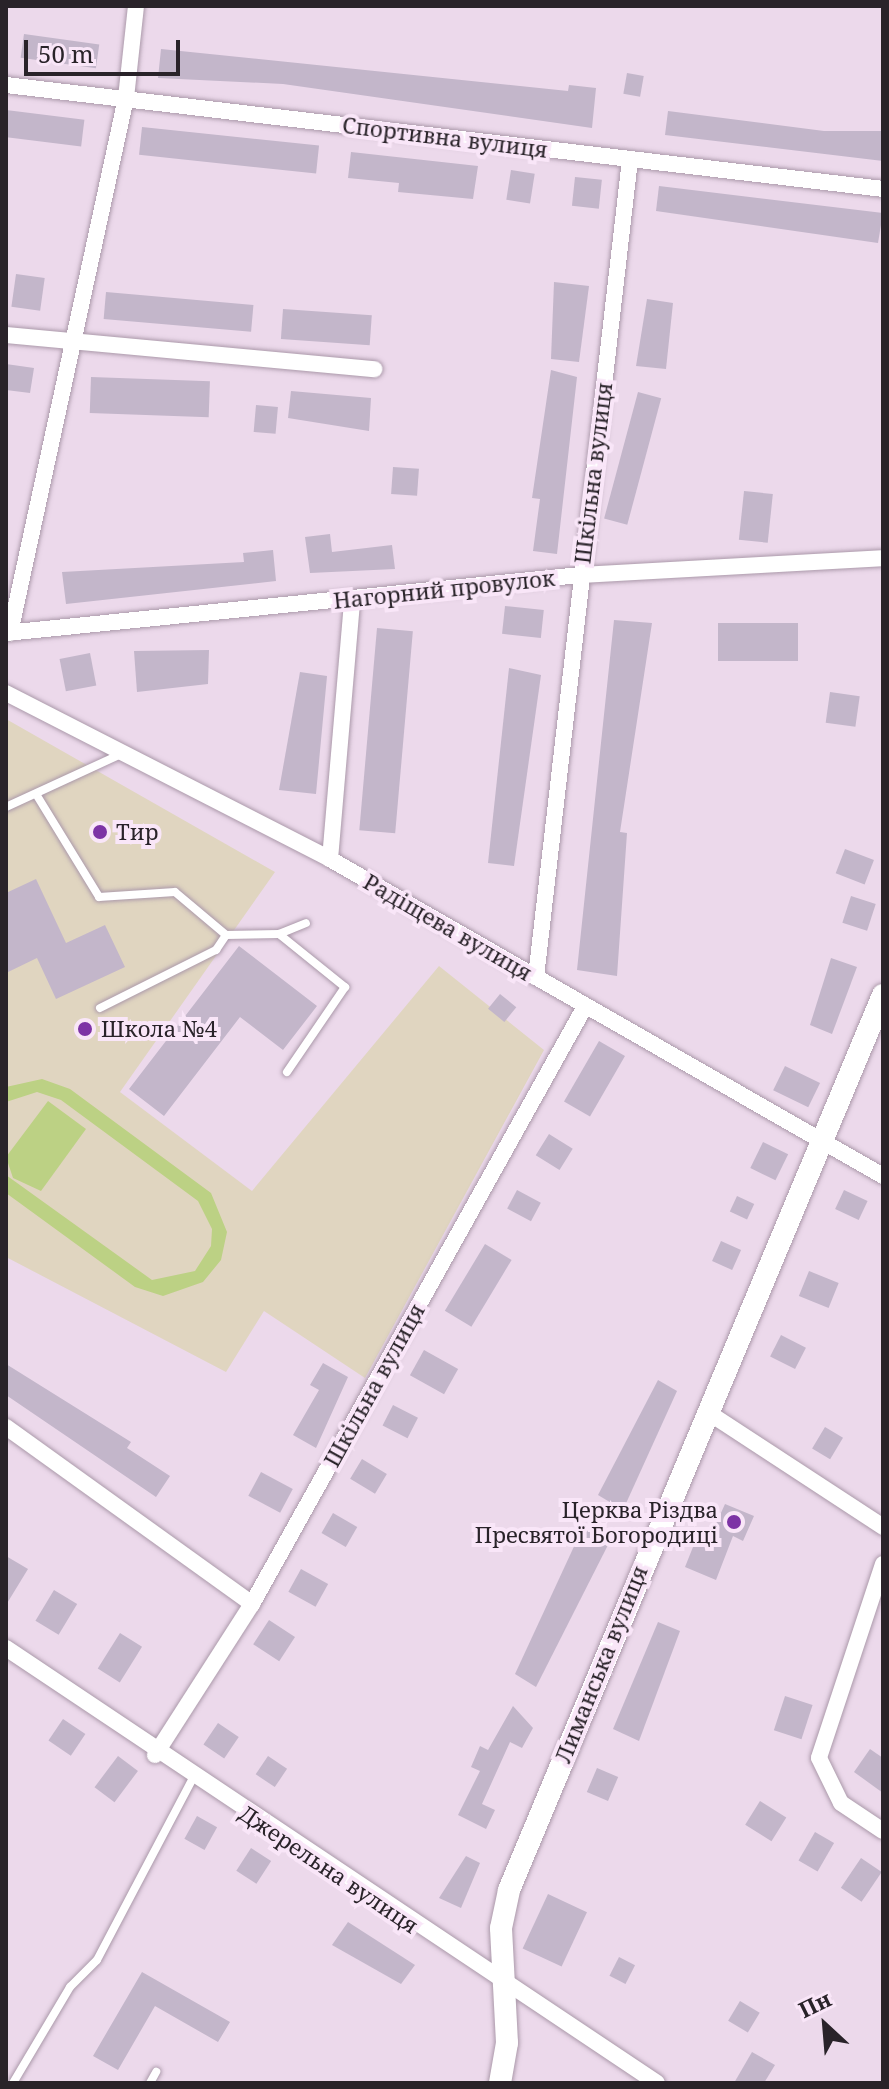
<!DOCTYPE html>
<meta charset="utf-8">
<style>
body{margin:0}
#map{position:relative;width:889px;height:2089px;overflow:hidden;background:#ecd9eb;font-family:"Noto Serif",serif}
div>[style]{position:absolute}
.education>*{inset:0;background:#e0d5c0}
.green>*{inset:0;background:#bcd184}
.building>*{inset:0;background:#c3b6ca;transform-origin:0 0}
.roads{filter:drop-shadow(0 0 2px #ab99aa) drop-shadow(0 0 2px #ab99aa)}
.service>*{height:8px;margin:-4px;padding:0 4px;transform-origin:4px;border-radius:4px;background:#fff}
.minor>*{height:16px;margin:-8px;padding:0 8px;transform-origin:8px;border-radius:8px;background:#fff}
.tertiary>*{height:22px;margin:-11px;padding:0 11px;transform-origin:11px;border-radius:11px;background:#fff}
.dots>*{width:22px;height:22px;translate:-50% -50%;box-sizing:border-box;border:4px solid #f9e6f8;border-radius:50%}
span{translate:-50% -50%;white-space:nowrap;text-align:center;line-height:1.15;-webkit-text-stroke:8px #f9e6f8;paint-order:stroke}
.street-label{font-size:22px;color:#292329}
.poi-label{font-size:22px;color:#292329}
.left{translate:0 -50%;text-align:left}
.right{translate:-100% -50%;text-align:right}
.frame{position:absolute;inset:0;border:8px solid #292329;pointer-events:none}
.north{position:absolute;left:785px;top:1985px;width:80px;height:80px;-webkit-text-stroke:6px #f9e6f8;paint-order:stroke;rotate:334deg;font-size:22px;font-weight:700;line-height:32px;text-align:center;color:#292329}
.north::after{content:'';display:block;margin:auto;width:28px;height:36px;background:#292329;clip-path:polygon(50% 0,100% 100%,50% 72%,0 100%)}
.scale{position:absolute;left:24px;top:40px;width:156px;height:36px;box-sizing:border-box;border:4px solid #292329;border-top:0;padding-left:10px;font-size:24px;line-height:28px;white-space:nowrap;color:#292329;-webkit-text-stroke:6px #f9e6f8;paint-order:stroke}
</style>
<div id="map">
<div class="education">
<i style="clip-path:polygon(6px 719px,275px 872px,120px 1092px,252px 1191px,439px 966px,544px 1050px,365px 1378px,264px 1311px,226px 1372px,6px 1257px)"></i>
</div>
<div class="green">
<i style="clip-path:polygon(42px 1079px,70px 1089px,211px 1193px,227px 1232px,221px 1260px,203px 1282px,163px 1296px,135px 1287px,6px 1193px,6px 1175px,152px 1280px,195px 1271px,211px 1246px,212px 1229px,198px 1201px,61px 1100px,37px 1092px,6px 1102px,6px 1087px)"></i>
<i style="clip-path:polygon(48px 1101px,86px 1129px,41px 1191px,13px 1178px,6px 1157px)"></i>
</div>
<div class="building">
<i style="left:24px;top:34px;width:76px;height:24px;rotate:8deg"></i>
<i style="clip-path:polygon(161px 49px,568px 91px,569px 85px,596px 88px,592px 128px,283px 84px,158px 78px)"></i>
<i style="left:627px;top:73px;width:17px;height:21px;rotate:10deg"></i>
<i style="left:6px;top:110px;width:79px;height:27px;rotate:7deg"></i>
<i style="clip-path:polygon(668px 111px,824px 131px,883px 131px,883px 161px,665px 135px)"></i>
<i style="left:142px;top:127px;width:178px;height:28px;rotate:6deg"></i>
<i style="clip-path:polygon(351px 152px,478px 166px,473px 199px,398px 192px,399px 183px,348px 178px)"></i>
<i style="left:511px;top:170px;width:24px;height:30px;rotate:9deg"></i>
<i style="left:575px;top:177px;width:27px;height:29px;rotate:6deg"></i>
<i style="clip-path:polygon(659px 186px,883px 213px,878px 243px,656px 211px)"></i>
<i style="left:16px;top:274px;width:29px;height:33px;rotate:8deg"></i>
<i style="clip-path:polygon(554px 282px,589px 286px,579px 362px,551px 359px)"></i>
<i style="left:106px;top:292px;width:148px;height:27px;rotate:5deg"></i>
<i style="clip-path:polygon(647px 299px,673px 303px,666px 369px,636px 366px)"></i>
<i style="left:283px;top:309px;width:89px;height:30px;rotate:4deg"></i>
<i style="clip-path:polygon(6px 364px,34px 368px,30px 393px,6px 390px)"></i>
<i style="clip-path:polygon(551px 370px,577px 377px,557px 554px,533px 551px,540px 499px,532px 498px)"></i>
<i style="left:91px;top:377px;width:119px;height:36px;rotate:2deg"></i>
<i style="clip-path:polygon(291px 391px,371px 398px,369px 431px,288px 418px)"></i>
<i style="left:638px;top:392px;width:24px;height:131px;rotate:15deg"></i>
<i style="left:256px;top:405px;width:22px;height:27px;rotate:5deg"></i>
<i style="left:393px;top:467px;width:26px;height:27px;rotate:4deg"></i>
<i style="left:744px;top:491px;width:29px;height:49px;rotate:6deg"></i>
<i style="clip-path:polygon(330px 534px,332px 552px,392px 545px,395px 569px,310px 573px,305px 537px)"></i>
<i style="clip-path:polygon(273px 550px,276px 581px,66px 604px,62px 572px,244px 562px,243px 553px)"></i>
<i style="left:505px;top:606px;width:39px;height:28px;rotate:6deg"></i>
<i style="clip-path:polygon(614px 620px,652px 623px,620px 832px,627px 833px,617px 976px,577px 970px)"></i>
<i style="left:718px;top:623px;width:80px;height:38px"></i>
<i style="left:377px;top:628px;width:36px;height:203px;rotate:5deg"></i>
<i style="clip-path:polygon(209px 650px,208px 684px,137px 692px,134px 651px)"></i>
<i style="left:90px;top:653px;width:33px;height:31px;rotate:79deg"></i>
<i style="clip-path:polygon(509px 668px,541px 675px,514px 866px,488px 863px)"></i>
<i style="clip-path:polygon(300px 672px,327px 676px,316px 794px,279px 790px)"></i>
<i style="left:830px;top:692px;width:30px;height:31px;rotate:8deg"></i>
<i style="left:845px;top:849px;width:31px;height:26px;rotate:21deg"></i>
<i style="clip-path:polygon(36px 879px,66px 943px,105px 925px,125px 967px,56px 999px,37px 958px,6px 973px,6px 893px)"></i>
<i style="left:851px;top:896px;width:26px;height:28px;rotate:18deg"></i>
<i style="clip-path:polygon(239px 946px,317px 1006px,283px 1050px,240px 1017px,164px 1116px,129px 1089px)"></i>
<i style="clip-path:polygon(831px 958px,857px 967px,832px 1034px,810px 1025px)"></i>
<i style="left:500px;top:994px;width:21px;height:19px;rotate:39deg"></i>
<i style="left:599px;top:1041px;width:30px;height:70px;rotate:30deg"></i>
<i style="left:785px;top:1066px;width:39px;height:27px;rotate:26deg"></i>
<i style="left:549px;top:1134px;width:28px;height:25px;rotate:32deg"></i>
<i style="left:763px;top:1142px;width:28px;height:29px;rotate:26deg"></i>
<i style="left:517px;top:1190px;width:27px;height:21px;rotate:28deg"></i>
<i style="left:844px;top:1190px;width:26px;height:21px;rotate:25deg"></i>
<i style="left:737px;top:1196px;width:19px;height:17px;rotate:25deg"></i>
<i style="left:721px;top:1241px;width:22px;height:22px;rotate:24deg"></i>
<i style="left:485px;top:1244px;width:31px;height:78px;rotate:31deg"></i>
<i style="left:809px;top:1271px;width:32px;height:27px;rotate:22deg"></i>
<i style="left:781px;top:1335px;width:28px;height:24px;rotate:27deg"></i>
<i style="left:424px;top:1350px;width:39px;height:29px;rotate:29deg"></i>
<i style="clip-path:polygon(323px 1363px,348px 1377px,316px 1448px,293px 1435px,319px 1390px,310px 1385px)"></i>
<i style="clip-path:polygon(6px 1364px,131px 1442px,127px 1448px,170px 1476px,156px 1497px,6px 1395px)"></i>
<i style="clip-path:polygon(658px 1380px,677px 1391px,623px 1510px,598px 1495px)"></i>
<i style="left:393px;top:1405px;width:28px;height:23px;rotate:27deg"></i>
<i style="left:825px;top:1427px;width:21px;height:25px;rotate:31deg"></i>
<i style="left:362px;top:1459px;width:29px;height:23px;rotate:31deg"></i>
<i style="left:261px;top:1472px;width:36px;height:27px;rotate:28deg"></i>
<i style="clip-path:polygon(725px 1504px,754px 1516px,743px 1541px,733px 1536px,716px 1580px,685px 1567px,695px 1542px,706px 1546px)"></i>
<i style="left:333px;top:1513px;width:28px;height:23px;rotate:30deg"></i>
<i style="clip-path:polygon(583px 1527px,610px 1541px,536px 1687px,515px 1674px)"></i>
<i style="clip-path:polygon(6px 1556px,28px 1569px,6px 1605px)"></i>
<i style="left:301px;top:1569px;width:31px;height:26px;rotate:29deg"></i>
<i style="left:54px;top:1590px;width:27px;height:36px;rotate:31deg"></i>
<i style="left:269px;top:1620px;width:31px;height:29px;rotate:33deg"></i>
<i style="clip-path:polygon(658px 1622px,680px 1631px,639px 1741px,613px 1729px)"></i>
<i style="left:120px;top:1633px;width:26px;height:42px;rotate:32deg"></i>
<i style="left:785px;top:1696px;width:29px;height:36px;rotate:18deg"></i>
<i style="clip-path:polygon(513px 1706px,533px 1728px,522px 1748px,510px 1742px,482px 1804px,495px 1810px,486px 1829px,458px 1815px,480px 1771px,471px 1767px,480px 1746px,488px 1750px)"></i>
<i style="left:63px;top:1719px;width:27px;height:26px;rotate:34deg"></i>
<i style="left:218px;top:1723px;width:25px;height:26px;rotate:34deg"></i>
<i style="clip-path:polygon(870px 1749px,883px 1758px,883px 1793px,854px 1772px)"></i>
<i style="left:118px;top:1756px;width:25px;height:39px;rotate:37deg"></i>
<i style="left:268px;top:1756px;width:23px;height:22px;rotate:34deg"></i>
<i style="left:597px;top:1768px;width:23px;height:26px;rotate:23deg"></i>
<i style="left:760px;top:1801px;width:31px;height:28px;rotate:32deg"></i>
<i style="left:197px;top:1816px;width:23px;height:26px;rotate:29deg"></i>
<i style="left:815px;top:1832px;width:22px;height:33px;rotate:30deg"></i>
<i style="left:251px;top:1848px;width:24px;height:27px;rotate:33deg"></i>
<i style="clip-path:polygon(466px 1856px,480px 1863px,461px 1908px,439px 1898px)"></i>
<i style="left:861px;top:1858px;width:25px;height:36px;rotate:34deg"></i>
<i style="left:548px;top:1894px;width:43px;height:60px;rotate:25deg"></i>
<i style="clip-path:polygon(348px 1922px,415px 1965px,401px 1984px,332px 1945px)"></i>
<i style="left:619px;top:1957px;width:18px;height:21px;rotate:27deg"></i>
<i style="clip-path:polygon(142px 1972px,230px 2022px,218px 2042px,155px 2006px,118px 2070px,93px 2056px)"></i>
<i style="left:740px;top:2001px;width:23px;height:23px;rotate:31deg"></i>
<i style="clip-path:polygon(752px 2052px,775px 2065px,764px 2083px,734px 2083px)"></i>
</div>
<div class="roads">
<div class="service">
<i style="left:36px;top:794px;width:121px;rotate:58.5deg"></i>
<i style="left:99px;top:897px;width:76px;rotate:-3.8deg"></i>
<i style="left:175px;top:892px;width:67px;rotate:40.1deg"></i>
<i style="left:226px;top:935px;width:53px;rotate:-1.1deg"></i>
<i style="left:279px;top:934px;width:85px;rotate:38.8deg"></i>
<i style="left:345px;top:987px;width:103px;rotate:124.3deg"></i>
<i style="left:6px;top:807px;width:127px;rotate:-24.7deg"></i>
<i style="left:279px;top:934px;width:29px;rotate:-22deg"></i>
<i style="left:100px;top:1008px;width:130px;rotate:-26.6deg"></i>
<i style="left:216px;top:950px;width:18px;rotate:-56deg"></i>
<i style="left:13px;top:2083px;width:112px;rotate:-59.3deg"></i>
<i style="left:70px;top:1987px;width:38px;rotate:-45deg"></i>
<i style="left:97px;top:1960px;width:206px;rotate:-62.2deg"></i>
<i style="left:150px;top:2083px;width:13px;rotate:-61deg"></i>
</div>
<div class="minor">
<i style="left:6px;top:85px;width:883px;rotate:6.76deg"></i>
<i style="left:6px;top:335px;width:370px;rotate:5.3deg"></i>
<i style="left:6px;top:633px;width:577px;rotate:-5.77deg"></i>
<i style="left:580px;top:575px;width:303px;rotate:-3.2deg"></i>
<i style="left:10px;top:633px;width:547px;rotate:-77.77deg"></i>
<i style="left:126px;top:98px;width:93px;rotate:-83.8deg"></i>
<i style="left:6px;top:693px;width:364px;rotate:27.1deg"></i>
<i style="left:330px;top:859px;width:637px;rotate:29.82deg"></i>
<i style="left:330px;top:859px;width:260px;rotate:-85.1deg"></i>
<i style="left:536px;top:977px;width:823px;rotate:-83.44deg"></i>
<i style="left:709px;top:1413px;width:208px;rotate:33.2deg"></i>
<i style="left:6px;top:1427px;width:303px;rotate:35.7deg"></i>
<i style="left:883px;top:1564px;width:204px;rotate:108.3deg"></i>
<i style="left:819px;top:1758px;width:50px;rotate:63.9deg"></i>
<i style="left:841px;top:1803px;width:50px;rotate:33.7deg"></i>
<i style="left:6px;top:1648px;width:783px;rotate:33.75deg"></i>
<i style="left:155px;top:1755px;width:179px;rotate:-57.3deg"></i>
<i style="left:252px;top:1604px;width:680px;rotate:-60.87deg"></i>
</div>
<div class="tertiary">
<i style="left:500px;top:2083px;width:41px;rotate:-80.1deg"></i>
<i style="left:507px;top:2043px;width:115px;rotate:-93deg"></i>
<i style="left:501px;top:1928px;width:39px;rotate:-78deg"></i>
<i style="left:509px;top:1890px;width:970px;rotate:-67.32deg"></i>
</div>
</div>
<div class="dots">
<i style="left:100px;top:832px;background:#7d33a5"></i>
<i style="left:85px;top:1029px;background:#7d33a5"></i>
<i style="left:734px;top:1522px;background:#7d33a5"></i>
</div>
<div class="street-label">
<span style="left:445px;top:137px;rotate:7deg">Спортивна вулиця</span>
<span style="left:593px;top:473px;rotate:-83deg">Шкільна вулиця</span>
<span style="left:444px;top:589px;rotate:-6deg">Нагорний провулок</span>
<span style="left:448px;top:927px;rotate:30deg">Радіщева вулиця</span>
<span style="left:374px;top:1385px;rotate:-61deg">Шкільна вулиця</span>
<span style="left:601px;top:1664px;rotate:-68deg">Лиманська вулиця</span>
<span style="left:329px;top:1869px;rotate:34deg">Джерельна вулиця</span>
</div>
<div class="poi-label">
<span class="left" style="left:116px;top:832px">Тир</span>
<span class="left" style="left:101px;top:1029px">Школа №4</span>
<span class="right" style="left:718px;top:1522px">Церква Різдва<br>Пресвятої Богородиці</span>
</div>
<div class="frame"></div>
<div class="north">Пн</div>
<div class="scale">50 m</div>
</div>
